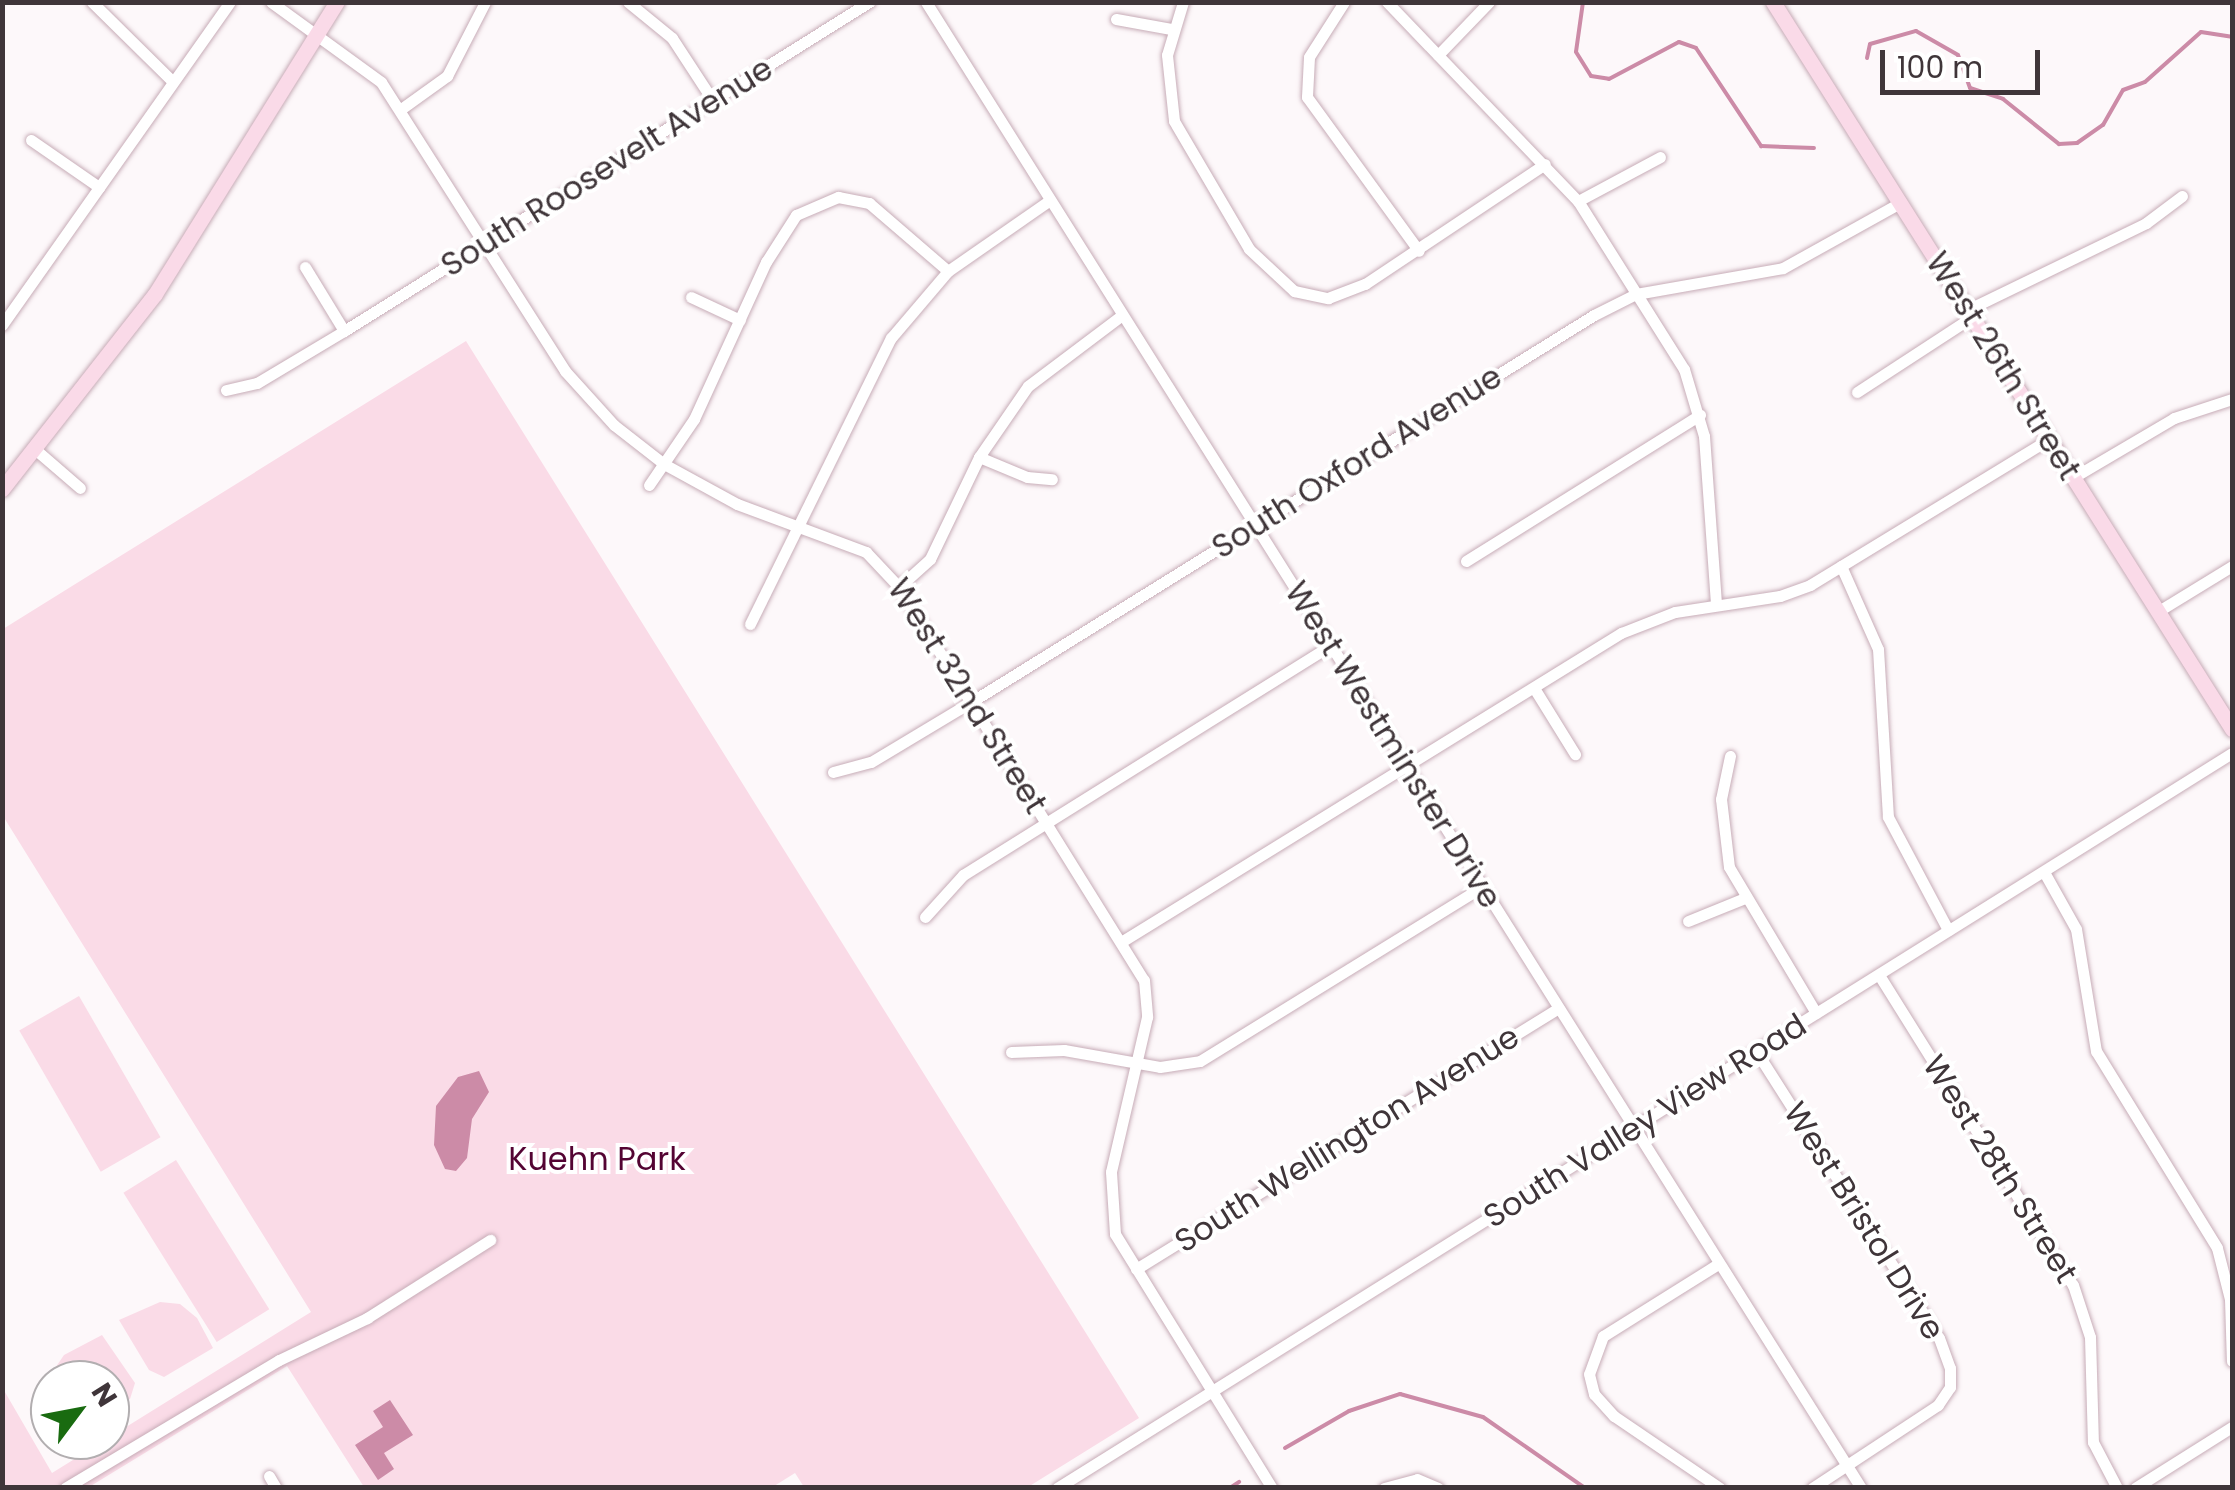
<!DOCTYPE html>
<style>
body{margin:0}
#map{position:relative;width:2235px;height:1490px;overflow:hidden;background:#fdf8fa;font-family:Poppins,sans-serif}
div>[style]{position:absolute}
.green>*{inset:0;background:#fadbe7;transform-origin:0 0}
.water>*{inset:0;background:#cc8ba7}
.stream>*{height:4px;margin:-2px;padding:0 2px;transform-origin:2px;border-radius:2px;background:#cc8ba7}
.roads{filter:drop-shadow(0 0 2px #c7acb7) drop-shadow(0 0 2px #c7acb7)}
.minor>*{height:11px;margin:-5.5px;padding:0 5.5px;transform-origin:5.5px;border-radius:5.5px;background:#fff}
.major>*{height:15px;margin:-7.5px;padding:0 7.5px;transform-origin:7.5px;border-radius:7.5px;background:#fadae8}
span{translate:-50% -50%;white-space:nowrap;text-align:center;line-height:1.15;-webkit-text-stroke:8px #fff;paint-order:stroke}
.street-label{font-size:32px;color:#3f3539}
.park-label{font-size:32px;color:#540433}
.frame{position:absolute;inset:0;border:5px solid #3f3539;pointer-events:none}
.north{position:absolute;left:30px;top:1360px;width:100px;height:100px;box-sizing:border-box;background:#fff;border:2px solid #b2aeb0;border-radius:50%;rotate:58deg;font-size:28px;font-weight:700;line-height:40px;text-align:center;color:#3f3539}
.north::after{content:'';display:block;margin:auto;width:35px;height:45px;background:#196b10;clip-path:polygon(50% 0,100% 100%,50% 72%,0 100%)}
.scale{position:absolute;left:1880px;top:50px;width:160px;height:45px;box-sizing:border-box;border:5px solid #3f3539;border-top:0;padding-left:12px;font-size:30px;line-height:35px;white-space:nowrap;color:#3f3539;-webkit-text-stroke:8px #fff;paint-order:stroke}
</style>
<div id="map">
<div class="green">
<i style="clip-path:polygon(466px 341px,1139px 1418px,1028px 1487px,804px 1487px,795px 1473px,771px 1488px,364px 1487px,287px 1366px,89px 1487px,3px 1488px,2px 1387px,52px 1473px,311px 1312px,3px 816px,3px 629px)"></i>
<i style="left:79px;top:996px;width:163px;height:69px;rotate:60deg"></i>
<i style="left:176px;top:1160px;width:176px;height:62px;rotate:58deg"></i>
<i style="clip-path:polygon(160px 1302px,180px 1304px,197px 1318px,213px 1348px,164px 1377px,149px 1370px,119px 1320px)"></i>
<i style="clip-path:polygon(102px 1335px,135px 1383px,130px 1399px,110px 1411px,110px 1380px,50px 1380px,50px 1402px,47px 1380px,64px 1355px)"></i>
</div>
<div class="water">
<i style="clip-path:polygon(479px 1071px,489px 1092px,472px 1119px,467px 1158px,456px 1171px,445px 1169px,434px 1145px,436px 1106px,458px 1077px)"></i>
<i style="clip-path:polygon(390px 1400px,413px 1435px,384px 1453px,394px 1469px,378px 1480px,355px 1445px,383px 1427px,373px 1411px)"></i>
</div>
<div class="stream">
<i style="left:1583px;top:2px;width:50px;rotate:98deg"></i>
<i style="left:1576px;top:52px;width:28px;rotate:58deg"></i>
<i style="left:1591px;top:76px;width:18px;rotate:9deg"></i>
<i style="left:1609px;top:79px;width:79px;rotate:-27.9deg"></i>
<i style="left:1679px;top:42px;width:18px;rotate:19deg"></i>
<i style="left:1696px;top:48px;width:118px;rotate:56.4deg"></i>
<i style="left:1761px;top:146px;width:53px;rotate:2.2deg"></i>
<i style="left:1867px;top:58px;width:14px;rotate:-78deg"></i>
<i style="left:1870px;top:44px;width:48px;rotate:-15.8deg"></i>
<i style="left:1916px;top:31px;width:48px;rotate:29.7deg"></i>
<i style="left:1958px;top:55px;width:35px;rotate:70deg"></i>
<i style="left:1970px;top:88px;width:35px;rotate:18deg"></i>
<i style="left:2003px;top:99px;width:72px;rotate:38.8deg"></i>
<i style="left:2059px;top:144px;width:18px;rotate:-3deg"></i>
<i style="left:2077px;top:143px;width:32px;rotate:-35deg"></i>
<i style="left:2103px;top:125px;width:40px;rotate:-60.3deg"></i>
<i style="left:2123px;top:90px;width:23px;rotate:-20deg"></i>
<i style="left:2145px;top:82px;width:75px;rotate:-41.8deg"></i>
<i style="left:2201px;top:32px;width:31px;rotate:9deg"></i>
<i style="left:1285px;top:1448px;width:74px;rotate:-30deg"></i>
<i style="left:1349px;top:1411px;width:54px;rotate:-18.4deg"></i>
<i style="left:1400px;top:1394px;width:86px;rotate:15.5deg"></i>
<i style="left:1483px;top:1417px;width:124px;rotate:34.8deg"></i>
<i style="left:1230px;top:1488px;width:11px;rotate:-34deg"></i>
</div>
<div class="roads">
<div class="minor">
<i style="left:92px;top:2px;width:112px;rotate:44.6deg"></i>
<i style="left:271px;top:2px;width:136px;rotate:36deg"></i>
<i style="left:381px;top:82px;width:343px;rotate:57.5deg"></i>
<i style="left:565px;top:371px;width:73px;rotate:47.8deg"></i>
<i style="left:614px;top:425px;width:63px;rotate:38deg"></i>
<i style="left:664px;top:464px;width:83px;rotate:28.7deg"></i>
<i style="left:737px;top:504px;width:138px;rotate:20.4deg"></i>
<i style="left:866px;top:552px;width:48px;rotate:46.7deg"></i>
<i style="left:899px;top:587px;width:463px;rotate:58.1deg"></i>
<i style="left:1144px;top:980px;width:37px;rotate:85deg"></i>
<i style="left:1147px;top:1017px;width:159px;rotate:103.1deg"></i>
<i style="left:1111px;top:1172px;width:62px;rotate:86.3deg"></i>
<i style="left:1115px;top:1234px;width:299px;rotate:58.3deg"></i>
<i style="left:628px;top:2px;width:57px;rotate:39.3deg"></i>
<i style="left:672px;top:38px;width:75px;rotate:56.9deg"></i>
<i style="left:926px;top:2px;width:1756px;rotate:57.82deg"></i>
<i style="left:1183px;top:2px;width:55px;rotate:106.8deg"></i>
<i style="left:1167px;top:55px;width:66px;rotate:83.9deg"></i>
<i style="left:1174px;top:121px;width:148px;rotate:59.6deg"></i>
<i style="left:1249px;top:249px;width:62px;rotate:43deg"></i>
<i style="left:1294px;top:291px;width:35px;rotate:12deg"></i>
<i style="left:1328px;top:298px;width:40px;rotate:-21deg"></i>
<i style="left:1365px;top:284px;width:216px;rotate:-33.7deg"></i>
<i style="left:1344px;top:2px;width:65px;rotate:122.5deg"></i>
<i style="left:1309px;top:57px;width:40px;rotate:92.9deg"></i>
<i style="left:1307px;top:97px;width:190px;rotate:54deg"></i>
<i style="left:1387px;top:2px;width:276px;rotate:46.2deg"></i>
<i style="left:1578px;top:201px;width:199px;rotate:57.8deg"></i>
<i style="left:1684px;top:369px;width:70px;rotate:73.4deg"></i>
<i style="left:1704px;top:436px;width:166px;rotate:85.9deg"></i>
<i style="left:1116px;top:19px;width:56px;rotate:10.3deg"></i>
<i style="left:1438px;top:55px;width:74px;rotate:-46.1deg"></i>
<i style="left:401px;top:109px;width:57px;rotate:-35.7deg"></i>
<i style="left:447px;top:76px;width:83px;rotate:-62.8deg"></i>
<i style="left:31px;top:140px;width:83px;rotate:34.7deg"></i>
<i style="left:1578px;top:201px;width:93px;rotate:-28.2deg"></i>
<i style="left:305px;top:267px;width:75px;rotate:58.6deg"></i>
<i style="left:691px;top:297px;width:54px;rotate:25.1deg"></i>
<i style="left:1967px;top:310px;width:199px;rotate:-25.9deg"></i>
<i style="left:2146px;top:223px;width:45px;rotate:-36.9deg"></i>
<i style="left:2px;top:325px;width:395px;rotate:-54.8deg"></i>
<i style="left:226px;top:390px;width:32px;rotate:-13deg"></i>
<i style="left:257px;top:383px;width:101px;rotate:-30.9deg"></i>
<i style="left:344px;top:331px;width:620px;rotate:-32.07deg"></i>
<i style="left:1857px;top:392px;width:137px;rotate:-33.1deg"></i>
<i style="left:36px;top:450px;width:58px;rotate:40.8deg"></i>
<i style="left:979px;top:457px;width:52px;rotate:22.6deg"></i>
<i style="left:1027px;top:477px;width:25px;rotate:5deg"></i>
<i style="left:2074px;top:477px;width:116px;rotate:-30.5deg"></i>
<i style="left:2174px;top:418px;width:61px;rotate:-18.1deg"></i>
<i style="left:649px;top:485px;width:80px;rotate:-55.7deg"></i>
<i style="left:694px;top:419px;width:173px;rotate:-65.4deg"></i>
<i style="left:766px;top:262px;width:56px;rotate:-57.4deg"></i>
<i style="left:796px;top:215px;width:46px;rotate:-23.2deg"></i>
<i style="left:838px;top:197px;width:32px;rotate:11deg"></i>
<i style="left:869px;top:203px;width:104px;rotate:40.7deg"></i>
<i style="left:1466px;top:561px;width:276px;rotate:-32deg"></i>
<i style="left:1841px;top:566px;width:91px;rotate:66deg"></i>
<i style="left:1878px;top:649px;width:168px;rotate:86.6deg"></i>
<i style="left:1888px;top:817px;width:128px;rotate:62deg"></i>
<i style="left:899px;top:587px;width:42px;rotate:-42.1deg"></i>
<i style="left:930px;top:559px;width:113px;rotate:-64.3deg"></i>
<i style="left:979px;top:457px;width:86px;rotate:-55.4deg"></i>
<i style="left:1028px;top:386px;width:116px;rotate:-37deg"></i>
<i style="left:2157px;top:612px;width:88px;rotate:-31.5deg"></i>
<i style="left:750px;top:624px;width:319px;rotate:-63.8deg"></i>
<i style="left:891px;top:338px;width:88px;rotate:-49.6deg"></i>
<i style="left:948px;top:271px;width:124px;rotate:-34.8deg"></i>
<i style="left:1534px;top:688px;width:78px;rotate:58.2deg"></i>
<i style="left:1730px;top:756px;width:44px;rotate:101.8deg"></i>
<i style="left:1721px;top:799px;width:68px;rotate:83.3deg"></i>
<i style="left:1729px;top:867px;width:170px;rotate:59.2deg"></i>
<i style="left:833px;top:772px;width:39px;rotate:-15deg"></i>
<i style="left:871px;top:762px;width:117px;rotate:-31deg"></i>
<i style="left:971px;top:702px;width:733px;rotate:-31.85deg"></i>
<i style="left:1594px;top:315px;width:47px;rotate:-26.6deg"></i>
<i style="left:1636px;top:294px;width:149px;rotate:-10deg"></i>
<i style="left:1783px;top:268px;width:134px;rotate:-29.1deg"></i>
<i style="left:2044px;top:872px;width:65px;rotate:60.7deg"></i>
<i style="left:2076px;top:929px;width:124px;rotate:80.7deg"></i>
<i style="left:2096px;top:1051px;width:231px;rotate:58.4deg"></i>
<i style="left:2217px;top:1248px;width:53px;rotate:75.7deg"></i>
<i style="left:2230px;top:1299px;width:62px;rotate:88.2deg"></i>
<i style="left:925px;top:917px;width:57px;rotate:-47.9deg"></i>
<i style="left:963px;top:875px;width:433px;rotate:-32deg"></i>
<i style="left:1688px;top:921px;width:61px;rotate:-22deg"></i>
<i style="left:1121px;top:942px;width:588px;rotate:-31.72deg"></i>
<i style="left:1621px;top:633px;width:58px;rotate:-21.3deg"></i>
<i style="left:1675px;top:612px;width:106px;rotate:-8.7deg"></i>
<i style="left:1780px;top:596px;width:32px;rotate:-20deg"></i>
<i style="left:1810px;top:585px;width:280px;rotate:-31.4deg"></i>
<i style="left:1879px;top:975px;width:366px;rotate:58deg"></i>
<i style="left:2073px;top:1285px;width:55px;rotate:71.9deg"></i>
<i style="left:2090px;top:1337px;width:105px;rotate:88.4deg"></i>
<i style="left:2093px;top:1442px;width:52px;rotate:62.4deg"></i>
<i style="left:1756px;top:1051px;width:340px;rotate:57.5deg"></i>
<i style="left:1939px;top:1338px;width:32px;rotate:70deg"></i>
<i style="left:1950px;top:1368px;width:19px;rotate:90deg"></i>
<i style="left:1950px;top:1387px;width:22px;rotate:124deg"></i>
<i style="left:1938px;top:1405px;width:151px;rotate:146.6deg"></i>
<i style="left:1011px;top:1052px;width:53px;rotate:-2.2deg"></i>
<i style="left:1064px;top:1050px;width:97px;rotate:10deg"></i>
<i style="left:1160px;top:1067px;width:40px;rotate:-8.5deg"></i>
<i style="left:1200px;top:1061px;width:331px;rotate:-31.7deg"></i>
<i style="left:1718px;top:1264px;width:136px;rotate:147.9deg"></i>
<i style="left:1603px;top:1336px;width:40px;rotate:110.2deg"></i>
<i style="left:1589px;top:1374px;width:21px;rotate:76deg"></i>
<i style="left:1594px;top:1394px;width:30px;rotate:48deg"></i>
<i style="left:1614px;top:1416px;width:128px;rotate:34.2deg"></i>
<i style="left:1136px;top:1269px;width:495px;rotate:-31.7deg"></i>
<i style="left:269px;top:1476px;width:14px;rotate:60deg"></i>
<i style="left:65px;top:1488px;width:249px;rotate:-30.9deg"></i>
<i style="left:279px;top:1360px;width:98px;rotate:-25.5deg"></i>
<i style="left:367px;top:1318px;width:146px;rotate:-32.4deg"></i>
<i style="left:1057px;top:1488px;width:1386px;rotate:-32.03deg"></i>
<i style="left:1384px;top:1488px;width:34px;rotate:-15deg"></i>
<i style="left:1417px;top:1479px;width:23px;rotate:23deg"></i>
<i style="left:2135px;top:1488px;width:115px;rotate:-32.2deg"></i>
</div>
<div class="major">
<i style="left:1773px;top:2px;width:860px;rotate:57.73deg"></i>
<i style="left:2px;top:489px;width:248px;rotate:-51.9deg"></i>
<i style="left:155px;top:294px;width:344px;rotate:-58.1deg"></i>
</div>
</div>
<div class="street-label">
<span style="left:607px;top:167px;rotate:-32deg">South Roosevelt Avenue</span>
<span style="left:2003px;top:366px;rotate:58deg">West 26th Street</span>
<span style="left:1357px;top:462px;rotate:-32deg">South Oxford Avenue</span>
<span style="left:967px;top:696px;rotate:58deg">West 32nd Street</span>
<span style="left:1393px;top:745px;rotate:58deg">West Westminster Drive</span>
<span style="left:1645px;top:1121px;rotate:-32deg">South Valley View Road</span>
<span style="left:1347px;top:1139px;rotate:-32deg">South Wellington Avenue</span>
<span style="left:2000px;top:1169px;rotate:58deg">West 28th Street</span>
<span style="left:1864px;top:1221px;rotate:58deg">West Bristol Drive</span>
</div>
<div class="park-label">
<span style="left:597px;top:1159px">Kuehn Park</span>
</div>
<div class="frame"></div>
<div class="north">N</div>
<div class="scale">100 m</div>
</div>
